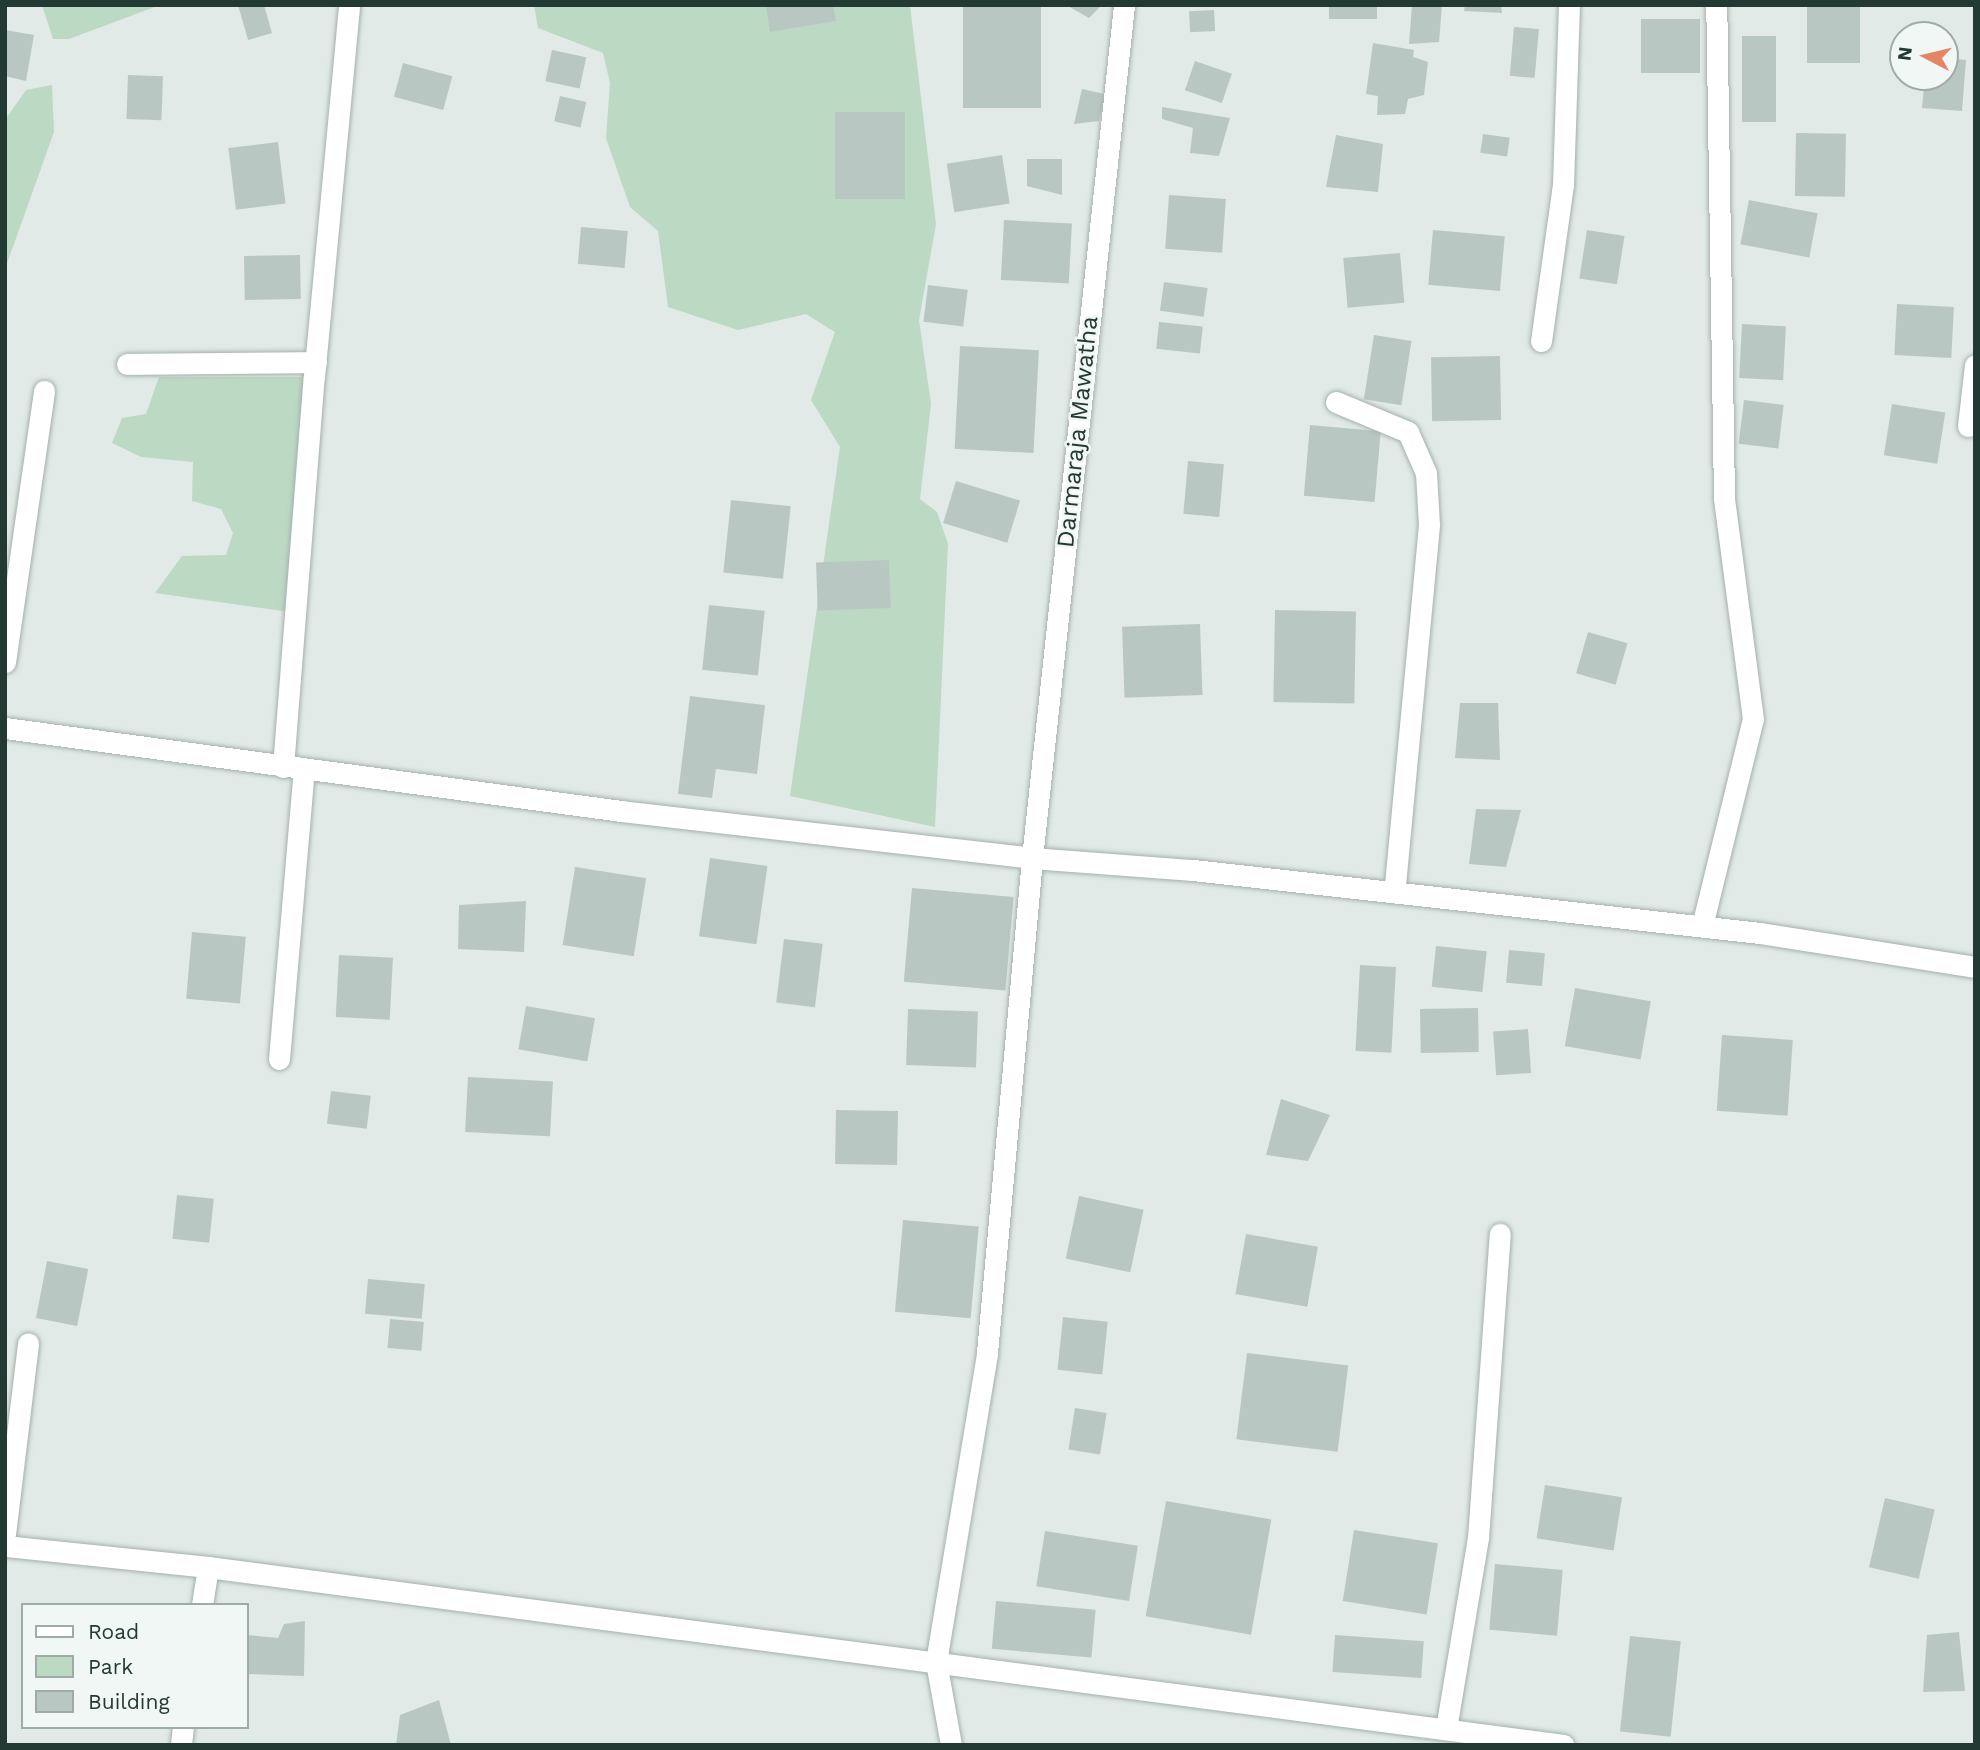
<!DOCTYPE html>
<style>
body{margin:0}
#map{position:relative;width:1980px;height:1750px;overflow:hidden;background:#e1eae6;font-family:"Work Sans",sans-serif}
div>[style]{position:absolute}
.green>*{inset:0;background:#bcd9c4}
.building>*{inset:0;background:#b9c7c2;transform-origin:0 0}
.roads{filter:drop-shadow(0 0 2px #a4b1ad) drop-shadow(0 0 2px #a4b1ad)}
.minor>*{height:21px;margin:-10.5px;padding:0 10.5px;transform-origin:10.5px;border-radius:10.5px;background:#fff}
span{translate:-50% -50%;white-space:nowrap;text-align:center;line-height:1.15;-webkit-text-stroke:5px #f1f7f4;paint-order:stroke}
.street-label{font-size:24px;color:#233933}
.frame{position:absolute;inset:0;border:7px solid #233933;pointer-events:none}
.legend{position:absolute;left:21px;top:1603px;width:228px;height:126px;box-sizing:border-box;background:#f1f7f4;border:2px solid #9faba7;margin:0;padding:9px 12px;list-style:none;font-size:21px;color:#233933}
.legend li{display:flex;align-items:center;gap:14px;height:35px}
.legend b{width:35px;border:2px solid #9faba7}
.north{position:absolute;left:1889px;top:21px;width:70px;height:70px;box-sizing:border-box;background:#f1f7f4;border:2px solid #9faba7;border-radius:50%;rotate:277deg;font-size:19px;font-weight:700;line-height:28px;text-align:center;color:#233933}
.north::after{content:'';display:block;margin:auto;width:24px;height:32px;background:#e48565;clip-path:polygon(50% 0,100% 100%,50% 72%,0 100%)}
</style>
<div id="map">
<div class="green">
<i style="clip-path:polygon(42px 5px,160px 5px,69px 39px,53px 39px)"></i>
<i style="clip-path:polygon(534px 5px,910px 5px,936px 224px,919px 320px,931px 404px,920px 499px,937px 512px,948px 544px,935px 827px,790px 796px,840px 447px,811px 400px,835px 332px,806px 314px,738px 330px,668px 307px,658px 231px,630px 207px,606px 138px,610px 83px,603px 53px,538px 28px)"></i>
<i style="clip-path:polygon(52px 85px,54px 132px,5px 269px,5px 120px,26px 90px)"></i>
<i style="clip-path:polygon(159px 377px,314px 377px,297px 613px,155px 593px,182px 556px,226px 555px,233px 533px,221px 509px,192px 501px,193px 462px,141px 457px,112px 443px,122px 418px,146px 414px)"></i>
</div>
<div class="building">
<i style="clip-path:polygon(238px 5px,264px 5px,272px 33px,248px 40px)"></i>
<i style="clip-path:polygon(766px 5px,833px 5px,836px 21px,770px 32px)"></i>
<i style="left:963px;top:5px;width:78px;height:103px"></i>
<i style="clip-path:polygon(1066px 5px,1102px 5px,1089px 18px)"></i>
<i style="left:1329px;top:5px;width:48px;height:14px"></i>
<i style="clip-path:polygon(1412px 5px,1442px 5px,1439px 42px,1409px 44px)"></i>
<i style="clip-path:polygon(1465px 5px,1501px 5px,1502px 13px,1464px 11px)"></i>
<i style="left:1807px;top:5px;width:53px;height:58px"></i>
<i style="left:1214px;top:10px;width:21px;height:25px;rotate:87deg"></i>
<i style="left:1641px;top:19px;width:59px;height:54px"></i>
<i style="left:1514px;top:27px;width:25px;height:49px;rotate:5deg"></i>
<i style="clip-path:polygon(5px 30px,34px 35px,26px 81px,5px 76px)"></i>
<i style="left:1742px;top:36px;width:34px;height:86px"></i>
<i style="clip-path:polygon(1373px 43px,1414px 50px,1413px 57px,1428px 62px,1424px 95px,1408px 99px,1405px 114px,1377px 115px,1378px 96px,1366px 94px)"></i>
<i style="left:552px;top:50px;width:35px;height:32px;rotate:12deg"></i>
<i style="clip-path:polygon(1945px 58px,1966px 60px,1962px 111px,1922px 108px,1925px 77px,1945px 77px)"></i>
<i style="left:1195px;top:61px;width:39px;height:31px;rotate:19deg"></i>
<i style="left:403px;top:63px;width:51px;height:35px;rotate:15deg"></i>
<i style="left:128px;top:75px;width:35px;height:44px;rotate:2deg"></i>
<i style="clip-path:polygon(1082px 89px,1105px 94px,1099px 121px,1074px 124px)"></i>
<i style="left:560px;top:96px;width:27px;height:26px;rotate:13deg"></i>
<i style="clip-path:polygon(1162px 107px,1230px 118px,1219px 156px,1190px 153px,1193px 128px,1162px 119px)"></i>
<i style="left:835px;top:112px;width:70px;height:87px"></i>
<i style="left:1796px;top:133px;width:50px;height:63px;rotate:1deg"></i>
<i style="left:1483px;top:134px;width:27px;height:19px;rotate:8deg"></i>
<i style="clip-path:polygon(1336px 135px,1383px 144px,1378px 192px,1326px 187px)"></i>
<i style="left:278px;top:142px;width:62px;height:50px;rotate:83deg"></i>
<i style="left:1002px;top:155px;width:49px;height:56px;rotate:81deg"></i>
<i style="clip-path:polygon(1027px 159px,1062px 159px,1062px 195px,1027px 186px)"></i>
<i style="left:1169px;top:195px;width:57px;height:54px;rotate:4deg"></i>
<i style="left:1749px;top:200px;width:70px;height:45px;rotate:11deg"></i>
<i style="left:1004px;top:220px;width:68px;height:60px;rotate:3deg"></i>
<i style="left:581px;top:227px;width:47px;height:37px;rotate:5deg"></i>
<i style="left:1433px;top:230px;width:72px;height:55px;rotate:5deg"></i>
<i style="left:1587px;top:230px;width:38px;height:49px;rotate:9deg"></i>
<i style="left:1400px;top:253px;width:50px;height:57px;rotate:85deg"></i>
<i style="left:300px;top:255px;width:44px;height:56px;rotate:89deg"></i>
<i style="left:1164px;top:282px;width:44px;height:29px;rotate:8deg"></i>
<i style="left:928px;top:285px;width:40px;height:37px;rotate:7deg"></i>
<i style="left:1897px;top:304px;width:57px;height:51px;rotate:3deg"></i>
<i style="left:1159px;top:322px;width:44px;height:27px;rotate:6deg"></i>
<i style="left:1742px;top:324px;width:44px;height:54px;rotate:3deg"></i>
<i style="left:1374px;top:335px;width:38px;height:65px;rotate:9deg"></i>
<i style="left:960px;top:346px;width:79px;height:103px;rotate:3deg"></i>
<i style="left:1500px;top:356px;width:64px;height:69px;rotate:89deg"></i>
<i style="left:1744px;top:400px;width:40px;height:44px;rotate:7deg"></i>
<i style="left:1892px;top:404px;width:54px;height:52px;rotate:9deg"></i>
<i style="left:1310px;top:425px;width:71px;height:71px;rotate:5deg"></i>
<i style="left:1188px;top:461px;width:36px;height:53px;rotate:5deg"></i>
<i style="left:956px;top:481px;width:67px;height:44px;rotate:17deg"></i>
<i style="left:731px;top:500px;width:60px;height:73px;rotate:6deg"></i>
<i style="left:889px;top:560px;width:48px;height:73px;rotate:88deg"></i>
<i style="left:709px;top:605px;width:56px;height:65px;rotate:6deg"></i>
<i style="left:1275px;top:610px;width:81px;height:92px;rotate:1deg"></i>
<i style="left:1200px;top:624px;width:71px;height:78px;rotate:88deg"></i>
<i style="left:1588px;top:632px;width:41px;height:43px;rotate:16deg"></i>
<i style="clip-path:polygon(690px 696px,765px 705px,757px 774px,716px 769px,712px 798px,678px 794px)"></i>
<i style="clip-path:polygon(1460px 703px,1498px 703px,1500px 760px,1455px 758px)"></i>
<i style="clip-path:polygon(1476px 809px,1521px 810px,1506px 867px,1469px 864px)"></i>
<i style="left:710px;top:858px;width:58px;height:79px;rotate:8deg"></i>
<i style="left:575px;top:867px;width:72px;height:79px;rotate:9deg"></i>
<i style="left:912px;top:888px;width:102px;height:94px;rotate:5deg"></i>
<i style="clip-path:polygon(526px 901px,524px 952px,458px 949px,459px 905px)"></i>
<i style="left:192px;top:932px;width:54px;height:67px;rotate:5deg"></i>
<i style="left:784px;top:939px;width:39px;height:64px;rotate:7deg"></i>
<i style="left:1436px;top:946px;width:51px;height:41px;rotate:6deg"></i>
<i style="left:1509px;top:950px;width:36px;height:33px;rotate:5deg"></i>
<i style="left:339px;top:955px;width:54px;height:62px;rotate:3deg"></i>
<i style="left:1360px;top:965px;width:36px;height:86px;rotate:3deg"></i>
<i style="left:1575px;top:988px;width:77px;height:59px;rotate:10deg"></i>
<i style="left:526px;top:1006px;width:70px;height:44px;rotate:10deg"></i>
<i style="left:1478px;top:1008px;width:44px;height:58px;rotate:89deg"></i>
<i style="left:908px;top:1009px;width:70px;height:56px;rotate:2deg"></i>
<i style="left:1528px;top:1029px;width:44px;height:35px;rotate:86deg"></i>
<i style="left:1722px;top:1035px;width:71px;height:76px;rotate:4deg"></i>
<i style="left:468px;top:1077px;width:85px;height:55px;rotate:3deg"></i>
<i style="left:331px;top:1091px;width:40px;height:33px;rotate:7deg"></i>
<i style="clip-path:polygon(1281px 1099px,1330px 1115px,1308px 1161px,1266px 1155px)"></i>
<i style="left:836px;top:1110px;width:62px;height:54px;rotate:1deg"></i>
<i style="left:177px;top:1195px;width:37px;height:44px;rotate:6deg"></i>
<i style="left:1079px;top:1196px;width:66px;height:64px;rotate:12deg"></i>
<i style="left:903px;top:1220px;width:76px;height:92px;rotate:5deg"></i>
<i style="left:1246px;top:1234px;width:73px;height:61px;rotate:10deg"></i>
<i style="left:47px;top:1261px;width:42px;height:58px;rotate:11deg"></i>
<i style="left:368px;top:1279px;width:57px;height:35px;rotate:5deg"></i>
<i style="left:1063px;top:1317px;width:45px;height:53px;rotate:6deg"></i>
<i style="left:390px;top:1319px;width:34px;height:29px;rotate:5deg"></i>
<i style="left:1247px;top:1353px;width:102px;height:87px;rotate:7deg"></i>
<i style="left:1075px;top:1408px;width:32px;height:42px;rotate:9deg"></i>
<i style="left:1545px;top:1485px;width:78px;height:54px;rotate:9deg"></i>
<i style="left:1885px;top:1498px;width:51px;height:71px;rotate:13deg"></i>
<i style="left:1166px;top:1501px;width:107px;height:117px;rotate:10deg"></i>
<i style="left:1354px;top:1530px;width:85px;height:72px;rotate:9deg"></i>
<i style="left:1045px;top:1531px;width:94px;height:56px;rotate:9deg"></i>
<i style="left:1495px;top:1564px;width:68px;height:66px;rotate:5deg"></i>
<i style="left:996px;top:1601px;width:100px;height:48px;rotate:5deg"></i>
<i style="clip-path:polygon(305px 1621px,304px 1676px,247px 1674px,247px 1635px,278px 1638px,284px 1624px)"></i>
<i style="clip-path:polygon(1959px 1632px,1965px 1691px,1923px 1692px,1927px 1635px)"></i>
<i style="left:1335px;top:1635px;width:89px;height:37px;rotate:4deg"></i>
<i style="left:1630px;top:1636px;width:51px;height:96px;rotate:6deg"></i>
<i style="clip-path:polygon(439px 1700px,451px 1745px,396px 1745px,400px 1715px)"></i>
</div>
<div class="roads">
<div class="minor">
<i style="left:1541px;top:341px;width:158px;rotate:-82deg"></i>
<i style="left:1563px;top:185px;width:180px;rotate:-88.1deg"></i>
<i style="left:127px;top:364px;width:189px;rotate:-0.6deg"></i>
<i style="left:1336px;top:402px;width:78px;rotate:22.6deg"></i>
<i style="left:1408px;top:432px;width:45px;rotate:66.3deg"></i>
<i style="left:1426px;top:473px;width:52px;rotate:86.7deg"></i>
<i style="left:1429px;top:525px;width:369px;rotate:95.4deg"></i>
<i style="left:1968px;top:426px;width:61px;rotate:-83.5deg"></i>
<i style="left:5px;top:662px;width:274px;rotate:-81.8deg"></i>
<i style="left:5px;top:728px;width:622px;rotate:7.67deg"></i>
<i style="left:621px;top:811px;width:414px;rotate:6.5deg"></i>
<i style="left:1032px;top:858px;width:161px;rotate:4.3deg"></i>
<i style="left:1193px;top:870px;width:570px;rotate:6.34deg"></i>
<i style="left:1760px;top:933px;width:218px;rotate:9deg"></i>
<i style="left:283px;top:767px;width:391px;rotate:-85.5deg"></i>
<i style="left:314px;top:377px;width:374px;rotate:-84.6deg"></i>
<i style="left:1702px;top:926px;width:213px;rotate:-76.2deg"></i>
<i style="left:1753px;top:719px;width:223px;rotate:-97.5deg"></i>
<i style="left:1724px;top:498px;width:493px;rotate:-90.9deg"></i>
<i style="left:279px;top:1059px;width:290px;rotate:-85.1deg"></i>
<i style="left:5px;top:1534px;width:192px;rotate:-83.1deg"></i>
<i style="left:5px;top:1546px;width:204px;rotate:5.9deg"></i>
<i style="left:208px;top:1567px;width:1367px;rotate:7.48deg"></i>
<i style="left:202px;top:1605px;width:38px;rotate:-81deg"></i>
<i style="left:1446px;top:1729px;width:194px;rotate:-80.5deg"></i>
<i style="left:1478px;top:1538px;width:305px;rotate:-85.9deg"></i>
<i style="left:181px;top:1745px;width:18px;rotate:-84deg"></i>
<i style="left:951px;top:1745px;width:84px;rotate:-100.2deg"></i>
<i style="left:936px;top:1662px;width:313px;rotate:-80.6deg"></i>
<i style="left:987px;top:1353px;width:497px;rotate:-84.8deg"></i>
<i style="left:1032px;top:858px;width:858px;rotate:-83.84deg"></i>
</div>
</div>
<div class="street-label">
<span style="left:1078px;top:432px;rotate:-84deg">Darmaraja Mawatha</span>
</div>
<div class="frame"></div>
<ul class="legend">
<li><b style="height:9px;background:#fff"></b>Road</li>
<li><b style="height:19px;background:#bcd9c4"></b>Park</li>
<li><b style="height:19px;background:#b9c7c2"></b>Building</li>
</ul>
<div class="north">N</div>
</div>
